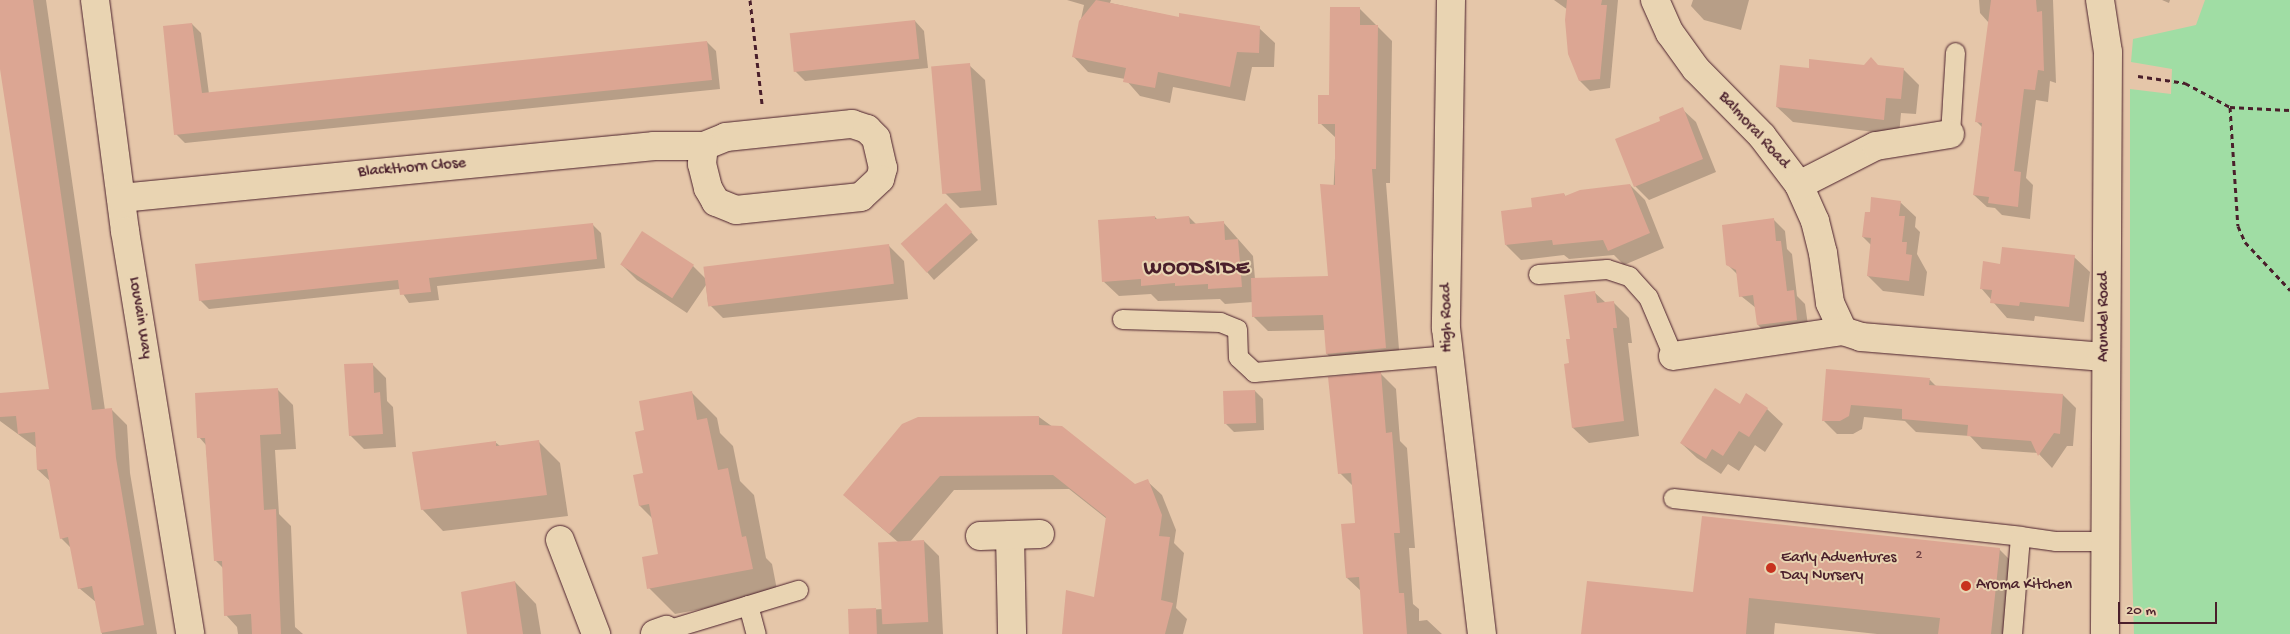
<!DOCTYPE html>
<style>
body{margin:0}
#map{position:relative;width:2290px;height:634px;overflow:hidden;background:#e5c6a9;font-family:"Gochi Hand",sans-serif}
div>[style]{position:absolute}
.green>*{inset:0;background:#a0dda4}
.shadow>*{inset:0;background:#0003}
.building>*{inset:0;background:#dca693;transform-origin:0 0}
.path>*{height:3px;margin-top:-1.5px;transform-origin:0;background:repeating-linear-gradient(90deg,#4a1f2b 0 5px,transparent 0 9px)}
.roads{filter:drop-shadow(0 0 1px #4a1f2b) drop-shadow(0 0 1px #4a1f2b)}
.lane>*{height:19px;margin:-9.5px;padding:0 9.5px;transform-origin:9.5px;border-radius:9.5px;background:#e9d4b2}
.street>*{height:28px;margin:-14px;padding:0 14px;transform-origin:14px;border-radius:14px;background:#e9d4b2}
.secondary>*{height:28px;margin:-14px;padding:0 14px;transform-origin:14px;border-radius:14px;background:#e9d4b2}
.dots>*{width:14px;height:14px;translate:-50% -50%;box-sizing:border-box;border:2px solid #e9d4b2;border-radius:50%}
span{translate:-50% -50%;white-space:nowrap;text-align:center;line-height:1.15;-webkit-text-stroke:4px #e9d4b2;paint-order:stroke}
.number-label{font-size:14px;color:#6e4145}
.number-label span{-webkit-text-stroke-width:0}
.street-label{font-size:16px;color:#4a1f2b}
.poi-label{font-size:16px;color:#4a1f2b}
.left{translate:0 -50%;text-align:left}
.district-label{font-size:21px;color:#4a1f2b;font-weight:700;letter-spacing:1px}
.scale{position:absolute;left:2118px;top:602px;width:99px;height:22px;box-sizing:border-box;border:2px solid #4a1f2b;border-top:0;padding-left:6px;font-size:15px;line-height:18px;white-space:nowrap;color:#4a1f2b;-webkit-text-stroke:4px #e9d4b2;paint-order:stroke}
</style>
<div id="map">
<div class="green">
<i style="clip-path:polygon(2205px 0,2290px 0,2290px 634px,2134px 634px,2130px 498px,2130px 89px,2171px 94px,2172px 69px,2131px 62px,2133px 39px,2196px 25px)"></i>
</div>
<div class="shadow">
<i style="clip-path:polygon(0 0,46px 0,105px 410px,112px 410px,127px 425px,130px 473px,157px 634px,102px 634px,97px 603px,79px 588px,72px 549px,61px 538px,51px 482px,38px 470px,37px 448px,0 421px,0 394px,50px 390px,0 62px)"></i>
<i style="clip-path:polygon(1067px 0,1111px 0,1110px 3px,1180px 18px,1259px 28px,1275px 43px,1274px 67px,1252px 67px,1245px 101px,1173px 87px,1170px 103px,1140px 96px,1125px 79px,1088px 72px,1073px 56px,1084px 5px)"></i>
<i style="clip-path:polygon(1554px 0,1618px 0,1610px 88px,1590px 91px,1580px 81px,1568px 10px)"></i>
<i style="clip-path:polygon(1693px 0,1749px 0,1741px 30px,1704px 20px,1691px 6px)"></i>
<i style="clip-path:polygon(1979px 0,2053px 0,2056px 83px,2050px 81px,2048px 102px,2036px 100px,2026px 178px,2033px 185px,2030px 219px,2002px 215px,1995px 208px,1987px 207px,1974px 195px,1982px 127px,1977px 122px,1989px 23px,1980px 13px)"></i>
<i style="clip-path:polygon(2162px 0,2170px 0,2169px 3px)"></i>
<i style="clip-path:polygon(1359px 8px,1392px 41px,1390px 183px,1386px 183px,1400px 362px,1342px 369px,1327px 354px,1325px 330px,1268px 331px,1253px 316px,1253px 302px,1225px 304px,1220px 299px,1158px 301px,1151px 294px,1119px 296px,1103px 281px,1155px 217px,1158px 220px,1189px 217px,1196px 224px,1223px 222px,1253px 256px,1255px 279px,1329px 277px,1336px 138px,1320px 123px)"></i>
<i style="clip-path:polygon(915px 21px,924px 31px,928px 68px,805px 81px,795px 71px)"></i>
<i style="clip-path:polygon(192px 24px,201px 33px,209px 94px,707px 42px,716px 51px,720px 89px,185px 143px,176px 134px)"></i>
<i style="clip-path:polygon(969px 65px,985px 80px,997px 205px,960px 208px,945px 193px)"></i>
<i style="clip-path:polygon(1880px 67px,1903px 69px,1919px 85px,1916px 114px,1901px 113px,1899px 135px,1793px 122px,1777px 107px)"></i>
<i style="clip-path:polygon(1682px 109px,1696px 122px,1716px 172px,1649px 200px,1635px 186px,1662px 122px)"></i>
<i style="clip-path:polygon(1630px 185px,1645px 200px,1664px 248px,1624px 265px,1614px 255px,1569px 259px,1564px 255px,1521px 260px,1506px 245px,1534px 208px,1564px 194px,1566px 197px)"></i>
<i style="clip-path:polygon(1900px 202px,1916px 217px,1915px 227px,1920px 232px,1917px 254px,1927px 272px,1924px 296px,1883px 291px,1868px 276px,1871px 245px,1863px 237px,1871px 213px)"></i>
<i style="clip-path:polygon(954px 213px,978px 240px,934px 280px,927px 272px)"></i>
<i style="clip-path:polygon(1773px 219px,1785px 231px,1787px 249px,1792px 254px,1797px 296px,1805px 304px,1809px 332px,1770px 337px,1758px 325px,1756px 308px,1741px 296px,1738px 275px,1727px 264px)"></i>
<i style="clip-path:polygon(592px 224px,601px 233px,605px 268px,437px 286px,439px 300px,409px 303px,400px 289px,209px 309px,200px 300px)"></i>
<i style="clip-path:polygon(889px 246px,904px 261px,908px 299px,723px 318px,708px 303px,706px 285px,687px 313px,637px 280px,621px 264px,693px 266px,706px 279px)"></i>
<i style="clip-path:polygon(2074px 257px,2090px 272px,2084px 322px,2035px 316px,2034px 321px,2007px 318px,1981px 288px,2001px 265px)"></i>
<i style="clip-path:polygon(1594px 292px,1606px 303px,1613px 302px,1629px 318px,1632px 343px,1628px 343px,1639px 436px,1589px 443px,1573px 428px,1571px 340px)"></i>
<i style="clip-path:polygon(372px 364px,386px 378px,387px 401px,393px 407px,396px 447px,364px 449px,350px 435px)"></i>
<i style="clip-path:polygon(1828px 371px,1930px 380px,1936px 386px,2063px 395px,2076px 408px,2073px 446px,2067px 446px,2052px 468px,2038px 453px,1982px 449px,1970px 436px,1916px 432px,1905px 421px,1864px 417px,1862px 429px,1853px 434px,1837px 434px,1824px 421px)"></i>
<i style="clip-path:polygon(1380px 373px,1396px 389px,1400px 441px,1407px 448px,1415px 548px,1409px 548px,1413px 604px,1419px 609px,1419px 621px,1427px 620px,1442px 634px,1364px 634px,1361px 591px,1347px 578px,1356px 524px,1354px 487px,1340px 473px,1329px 378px)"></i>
<i style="clip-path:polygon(278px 390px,293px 405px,296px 449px,275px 450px,279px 514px,291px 526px,295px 627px,303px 634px,238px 634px,237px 627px,226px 615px,223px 568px,215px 560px,206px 445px,199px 437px)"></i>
<i style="clip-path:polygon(1255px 391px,1263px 399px,1264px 430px,1234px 432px,1226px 424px)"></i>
<i style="clip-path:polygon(691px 392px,717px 418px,720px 433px,733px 446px,740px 481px,754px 495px,766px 558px,772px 564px,778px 595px,675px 614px,649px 588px,660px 555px,653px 519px,640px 506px,634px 476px,644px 474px,646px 431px)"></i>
<i style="clip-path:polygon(1740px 406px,1767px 409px,1783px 424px,1765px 452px,1755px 445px,1739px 471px,1728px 464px,1721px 474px,1697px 458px,1681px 443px)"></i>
<i style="clip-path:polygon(1039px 417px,1135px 486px,1147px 481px,1162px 495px,1176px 530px,1174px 543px,1184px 553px,1176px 608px,1187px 619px,1183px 634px,1065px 634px,1095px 599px,1107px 519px,1069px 489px,954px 490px,910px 542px,924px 541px,939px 556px,943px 634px,850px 634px,849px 611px,883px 609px,898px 542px,844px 495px)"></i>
<i style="clip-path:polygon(538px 441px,560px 463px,568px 516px,443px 531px,422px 509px,495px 442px,500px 446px)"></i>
<i style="clip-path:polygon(1999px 549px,2025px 575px,2019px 634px,1877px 634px,1775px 623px,1774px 634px,1582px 634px,1695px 593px)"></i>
<i style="clip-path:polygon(515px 582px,536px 604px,541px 634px,468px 634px)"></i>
</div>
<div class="building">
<i style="clip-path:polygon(0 0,33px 0,92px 410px,112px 408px,116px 458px,144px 625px,101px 633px,92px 586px,78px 589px,68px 537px,60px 539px,47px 469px,37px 470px,35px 432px,18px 434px,16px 416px,0 417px,0 393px,49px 389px,0 69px)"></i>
<i style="clip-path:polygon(1096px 0,1179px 17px,1179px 13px,1260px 26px,1259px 53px,1237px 52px,1230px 87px,1158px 72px,1155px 88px,1123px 82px,1126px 68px,1072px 57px,1079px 21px)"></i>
<i style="clip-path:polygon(1567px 0,1602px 0,1601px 5px,1607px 5px,1600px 79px,1579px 81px,1568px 54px,1565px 20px)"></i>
<i style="clip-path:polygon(1991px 0,2036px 0,2037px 12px,2042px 11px,2044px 71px,2038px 70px,2035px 90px,2024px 89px,2014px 171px,2021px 172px,2018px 207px,1988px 203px,1989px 197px,1973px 195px,1982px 123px,1975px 122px)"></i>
<i style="clip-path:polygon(1330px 7px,1360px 7px,1360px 25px,1378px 25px,1376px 169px,1372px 169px,1386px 348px,1326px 354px,1323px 315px,1252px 317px,1251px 278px,1328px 276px,1320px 184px,1335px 185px,1335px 124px,1318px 124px,1318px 95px,1329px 95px)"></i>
<i style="left:915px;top:20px;width:39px;height:126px;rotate:84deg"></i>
<i style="clip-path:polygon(192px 23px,202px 93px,707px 41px,712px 80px,174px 135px,163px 26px)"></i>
<i style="clip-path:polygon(1871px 57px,1878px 65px,1904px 68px,1901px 99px,1886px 98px,1884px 120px,1776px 107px,1780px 65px,1809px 68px,1809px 59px,1864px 65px)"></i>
<i style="left:970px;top:63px;width:128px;height:39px;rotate:85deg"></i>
<i style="clip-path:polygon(1683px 107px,1703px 159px,1634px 187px,1615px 139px,1660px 121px,1659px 117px)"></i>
<i style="clip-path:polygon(1630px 184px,1650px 233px,1608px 251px,1603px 240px,1553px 245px,1552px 240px,1505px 245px,1501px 211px,1532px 207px,1531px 198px,1564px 193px,1565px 196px,1580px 190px)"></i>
<i style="clip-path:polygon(1871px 197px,1901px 201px,1899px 216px,1905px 216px,1902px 242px,1907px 242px,1906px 254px,1912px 255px,1909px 281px,1867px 276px,1871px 238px,1862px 237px,1865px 212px,1870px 212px)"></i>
<i style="left:946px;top:203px;width:39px;height:61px;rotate:48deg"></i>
<i style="clip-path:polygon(1155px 216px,1155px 219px,1189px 216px,1190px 224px,1224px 221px,1225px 240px,1238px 239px,1242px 287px,1208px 289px,1208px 284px,1175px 286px,1175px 283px,1141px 286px,1141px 279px,1102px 282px,1098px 220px)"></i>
<i style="clip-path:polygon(1774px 218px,1776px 241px,1781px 241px,1787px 291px,1794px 290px,1797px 320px,1757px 325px,1753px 295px,1739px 297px,1736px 270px,1726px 265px,1722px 225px)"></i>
<i style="clip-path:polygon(593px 223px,597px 259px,429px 278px,431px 292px,400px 295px,398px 280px,199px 301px,195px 264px)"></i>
<i style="left:642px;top:231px;width:62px;height:40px;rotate:33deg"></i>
<i style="left:889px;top:244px;width:40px;height:187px;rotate:83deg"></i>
<i style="clip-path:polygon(2002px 247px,2075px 255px,2069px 307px,2020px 302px,2019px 306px,1990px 303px,1992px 290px,1980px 289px,1983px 261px,2000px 264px)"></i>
<i style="clip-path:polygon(1595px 291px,1597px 303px,1614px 301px,1617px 328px,1613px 328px,1624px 421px,1572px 428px,1564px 364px,1569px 363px,1566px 339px,1570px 339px,1564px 295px)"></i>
<i style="clip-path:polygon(373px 363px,374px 393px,380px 392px,383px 434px,349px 436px,344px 364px)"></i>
<i style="clip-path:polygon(1826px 369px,1930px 378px,1929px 385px,2063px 394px,2060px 434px,2054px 433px,2038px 456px,2031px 441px,1967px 436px,1968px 425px,1902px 419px,1902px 409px,1851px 405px,1849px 416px,1840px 421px,1822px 421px)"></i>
<i style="clip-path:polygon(1381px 372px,1386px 433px,1392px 432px,1400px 533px,1394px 533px,1399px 593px,1404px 593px,1407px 634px,1363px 634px,1359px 577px,1346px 578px,1341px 524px,1355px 523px,1351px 473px,1338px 474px,1328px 377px)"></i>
<i style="clip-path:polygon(278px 388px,281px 434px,260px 435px,264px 510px,276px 509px,281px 634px,252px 634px,251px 614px,224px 616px,222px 561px,214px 561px,205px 438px,197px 438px,195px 393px)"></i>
<i style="clip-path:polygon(1715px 388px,1740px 404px,1746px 393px,1768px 408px,1749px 437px,1739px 431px,1723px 456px,1712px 449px,1706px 459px,1680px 443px)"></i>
<i style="left:1255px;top:390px;width:33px;height:32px;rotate:88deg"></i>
<i style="clip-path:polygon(692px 391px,697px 420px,707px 418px,718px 470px,728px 468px,742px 537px,746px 536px,753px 569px,647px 589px,642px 557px,658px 554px,649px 504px,639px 506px,633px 475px,643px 473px,635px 432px,644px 430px,639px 401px)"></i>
<i style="clip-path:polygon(1039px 416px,1039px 425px,1062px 426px,1135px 484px,1148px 479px,1162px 515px,1159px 536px,1170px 537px,1161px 600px,1173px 603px,1165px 634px,1062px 634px,1066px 590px,1094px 597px,1106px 517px,1053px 475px,940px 476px,889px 534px,843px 495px,902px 424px,918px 417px)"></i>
<i style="clip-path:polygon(539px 440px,547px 495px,421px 510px,412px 452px,496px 441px,496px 446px)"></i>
<i style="clip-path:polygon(1702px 516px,2000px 548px,1991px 634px,1938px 634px,1940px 618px,1749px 598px,1746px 634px,1581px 634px,1587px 581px,1693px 592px)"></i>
<i style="left:924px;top:540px;width:82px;height:46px;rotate:87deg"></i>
<i style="clip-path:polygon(515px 581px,523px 634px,467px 634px,461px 592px)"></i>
<i style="left:876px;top:608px;width:26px;height:28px;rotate:88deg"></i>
</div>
<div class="path">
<i style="left:750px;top:0;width:105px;rotate:83.4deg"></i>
<i style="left:2138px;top:76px;width:48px;rotate:8.5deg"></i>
<i style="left:2185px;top:83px;width:51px;rotate:28.1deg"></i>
<i style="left:2230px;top:107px;width:60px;rotate:2.9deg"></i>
<i style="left:2230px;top:107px;width:119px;rotate:86.2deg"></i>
<i style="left:2238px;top:226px;width:17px;rotate:66deg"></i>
<i style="left:2245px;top:242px;width:66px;rotate:46.8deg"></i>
</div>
<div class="roads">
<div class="lane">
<i style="left:1950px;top:134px;width:82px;rotate:-86.5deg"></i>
<i style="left:1538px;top:274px;width:69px;rotate:-4.1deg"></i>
<i style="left:1607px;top:269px;width:23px;rotate:18deg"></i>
<i style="left:1629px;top:276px;width:28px;rotate:48deg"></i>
<i style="left:1648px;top:297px;width:64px;rotate:67deg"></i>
<i style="left:1122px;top:319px;width:98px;rotate:1.8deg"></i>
<i style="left:1220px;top:322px;width:18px;rotate:22deg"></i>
<i style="left:1237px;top:329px;width:28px;rotate:88deg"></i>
<i style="left:1238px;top:357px;width:22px;rotate:43deg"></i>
<i style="left:1254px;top:372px;width:195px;rotate:-5deg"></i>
<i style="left:1673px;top:498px;width:349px;rotate:6.2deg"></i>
<i style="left:748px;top:605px;width:30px;rotate:75deg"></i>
<i style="left:666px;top:630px;width:138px;rotate:-16.9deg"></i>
<i style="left:2012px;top:634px;width:98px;rotate:-85.3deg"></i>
<i style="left:2020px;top:536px;width:35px;rotate:8deg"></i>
<i style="left:2055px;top:541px;width:51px"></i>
</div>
<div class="street">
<i style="left:95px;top:0;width:233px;rotate:82.6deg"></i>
<i style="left:125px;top:231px;width:408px;rotate:80.8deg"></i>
<i style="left:1655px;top:0;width:36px;rotate:66deg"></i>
<i style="left:1670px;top:33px;width:44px;rotate:54.2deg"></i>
<i style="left:1696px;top:69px;width:94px;rotate:45.4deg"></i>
<i style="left:1762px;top:136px;width:61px;rotate:52.9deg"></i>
<i style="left:1799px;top:185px;width:39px;rotate:66deg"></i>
<i style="left:1815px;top:221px;width:33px;rotate:76deg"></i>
<i style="left:1823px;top:253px;width:50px;rotate:82deg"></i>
<i style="left:1830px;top:303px;width:31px;rotate:65deg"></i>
<i style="left:1843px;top:331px;width:19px;rotate:18deg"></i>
<i style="left:1861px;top:337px;width:244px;rotate:4.7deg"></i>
<i style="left:2100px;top:0;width:53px;rotate:81.3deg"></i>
<i style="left:2108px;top:52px;width:582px;rotate:90.3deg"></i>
<i style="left:1799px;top:185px;width:86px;rotate:-26.9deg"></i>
<i style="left:1876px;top:146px;width:75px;rotate:-9.2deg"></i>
<i style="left:121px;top:198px;width:536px;rotate:-5.57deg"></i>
<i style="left:654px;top:146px;width:50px"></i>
<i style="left:704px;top:146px;width:24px;rotate:-22deg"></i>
<i style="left:726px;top:137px;width:127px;rotate:-5.9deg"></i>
<i style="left:852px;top:124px;width:16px;rotate:18deg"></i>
<i style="left:867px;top:129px;width:13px;rotate:45deg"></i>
<i style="left:876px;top:138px;width:31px;rotate:77deg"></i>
<i style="left:883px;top:168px;width:11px;rotate:105deg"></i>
<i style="left:880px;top:179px;width:26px;rotate:137deg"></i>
<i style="left:861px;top:197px;width:126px;rotate:174.1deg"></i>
<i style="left:736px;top:210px;width:22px;rotate:-158deg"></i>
<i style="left:716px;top:202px;width:16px;rotate:-120deg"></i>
<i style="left:708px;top:188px;width:25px;rotate:-104deg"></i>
<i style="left:702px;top:164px;width:18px;rotate:-84deg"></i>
<i style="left:1673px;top:356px;width:172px;rotate:-8.4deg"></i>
<i style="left:1010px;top:535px;width:99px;rotate:88.8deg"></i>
<i style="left:980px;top:536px;width:60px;rotate:-1.9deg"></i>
<i style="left:560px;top:540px;width:101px;rotate:69deg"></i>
<i style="left:655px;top:634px;width:12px;rotate:-20deg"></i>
</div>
<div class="secondary">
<i style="left:1451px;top:0;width:328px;rotate:90.9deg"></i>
<i style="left:1446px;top:328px;width:308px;rotate:83.3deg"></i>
</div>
</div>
<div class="dots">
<i style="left:1771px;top:568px;background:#c8321e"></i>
<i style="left:1966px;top:586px;background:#c8321e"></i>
</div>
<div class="number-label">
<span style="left:1919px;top:556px">2</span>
</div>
<div class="street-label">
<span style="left:1753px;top:131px;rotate:48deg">Balmoral Road</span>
<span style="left:412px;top:169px;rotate:-5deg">Blackthorn Close</span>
<span style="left:2105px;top:317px;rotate:-90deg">Arundel Road</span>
<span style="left:139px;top:318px;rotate:81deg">Louvain Way</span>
<span style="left:1448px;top:318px;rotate:-91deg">High Road</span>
</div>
<div class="poi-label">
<span class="left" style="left:1781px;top:568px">Early Adventures<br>Day Nursery</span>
<span class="left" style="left:1976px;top:586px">Aroma Kitchen</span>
</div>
<div class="district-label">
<span style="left:1197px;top:270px">WOODSIDE</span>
</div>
<div class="scale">20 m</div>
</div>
